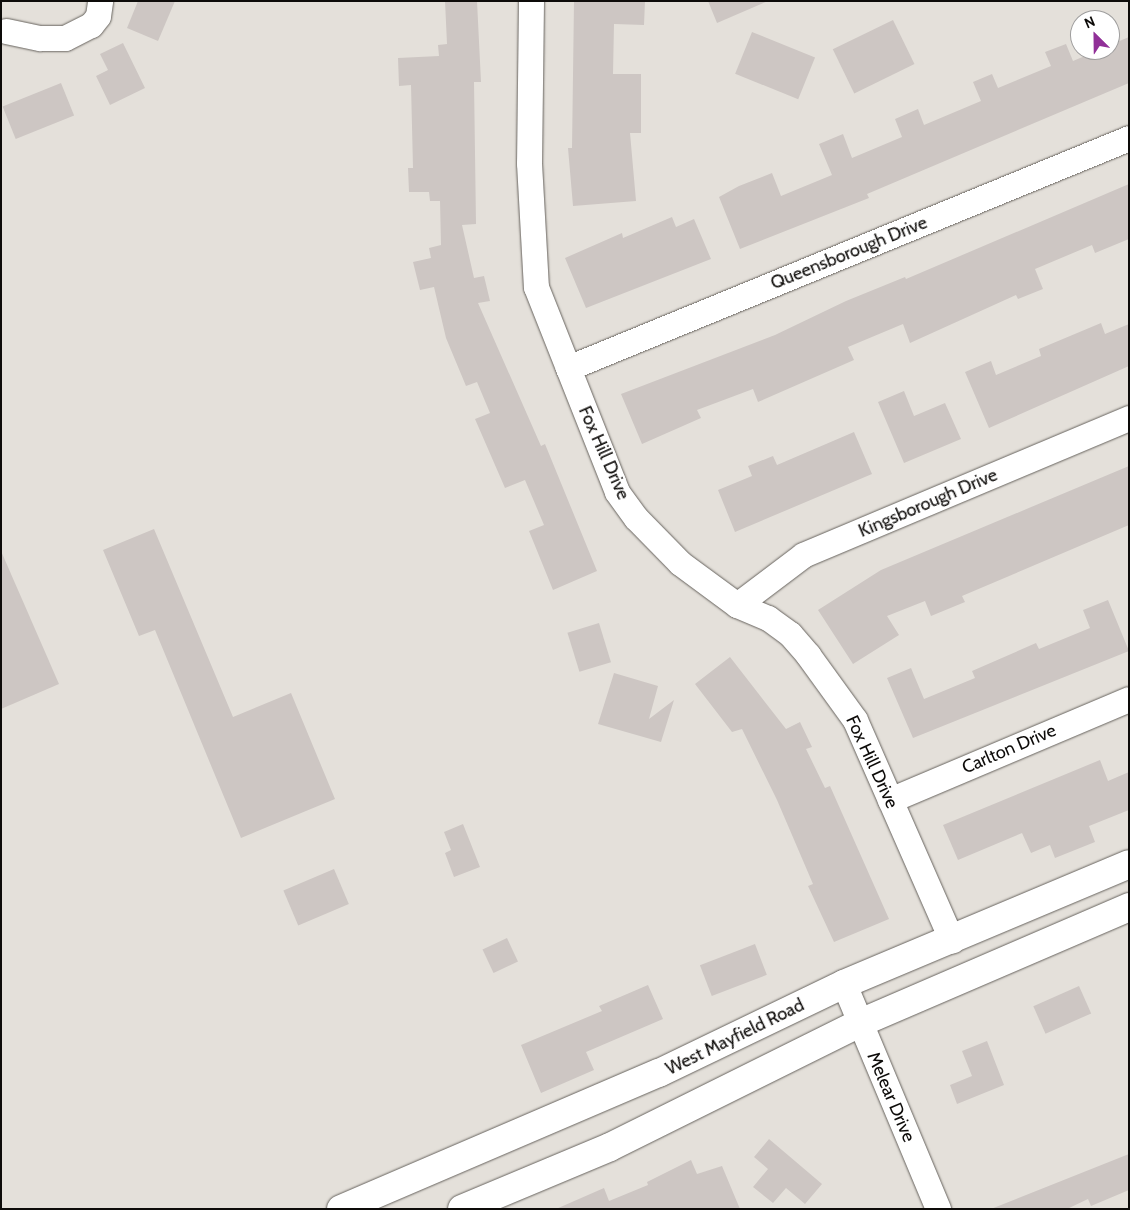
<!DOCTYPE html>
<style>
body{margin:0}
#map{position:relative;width:1130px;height:1210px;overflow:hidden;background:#e4e0da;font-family:Cabin,sans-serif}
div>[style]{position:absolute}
.building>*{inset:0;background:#cdc6c3;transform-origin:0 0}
.roads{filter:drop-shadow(0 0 1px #67635e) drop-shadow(0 0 1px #67635e)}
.minor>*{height:25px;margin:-12.5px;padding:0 12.5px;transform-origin:12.5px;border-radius:12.5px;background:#fff}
.major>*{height:28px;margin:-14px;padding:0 14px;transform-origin:14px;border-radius:14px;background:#fff}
span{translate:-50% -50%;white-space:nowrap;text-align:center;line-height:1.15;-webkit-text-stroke:4px #fff;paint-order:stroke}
.street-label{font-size:18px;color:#0d0b09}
.frame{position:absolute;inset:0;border:2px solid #0d0b09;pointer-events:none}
.north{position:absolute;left:1070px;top:10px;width:50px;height:50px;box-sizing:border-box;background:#fff;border:1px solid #9e9d9d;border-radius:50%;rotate:337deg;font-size:14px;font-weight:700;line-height:20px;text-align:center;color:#0d0b09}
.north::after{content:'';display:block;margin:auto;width:18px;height:22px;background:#913098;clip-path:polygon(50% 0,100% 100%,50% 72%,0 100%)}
</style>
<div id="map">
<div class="building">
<i style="clip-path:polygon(138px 1px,175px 1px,158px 41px,127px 28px)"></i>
<i style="clip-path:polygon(445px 1px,477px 1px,481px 82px,474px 82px,476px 224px,462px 225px,474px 278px,484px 276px,490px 301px,478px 303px,541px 446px,545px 444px,597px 571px,553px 590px,529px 531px,544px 525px,525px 480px,505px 488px,475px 419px,490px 413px,477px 382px,466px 386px,446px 338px,434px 287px,420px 290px,413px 262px,431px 258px,429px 248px,441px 245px,440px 201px,430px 201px,429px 192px,409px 192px,408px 168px,413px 168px,411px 85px,399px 86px,398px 58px,439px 56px,438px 45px,447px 44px)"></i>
<i style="clip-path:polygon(574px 1px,645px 1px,644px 25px,614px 24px,613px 74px,641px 74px,641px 133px,630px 133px,636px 201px,573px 206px,568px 148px,572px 148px)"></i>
<i style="clip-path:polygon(708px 1px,768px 1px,717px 23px)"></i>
<i style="left:893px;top:20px;width:49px;height:67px;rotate:64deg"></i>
<i style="left:752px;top:32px;width:68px;height:45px;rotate:22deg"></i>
<i style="clip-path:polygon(1129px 37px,1129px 83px,867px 194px,869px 198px,740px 249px,719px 197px,739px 186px,772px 173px,781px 196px,832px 175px,819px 144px,843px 134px,852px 158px,902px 137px,895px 119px,918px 109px,924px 125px,981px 101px,973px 82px,992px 74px,998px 88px,1051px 66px,1045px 52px,1066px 44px,1073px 61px,1099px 50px,1110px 50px,1110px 45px)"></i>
<i style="clip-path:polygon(123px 43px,145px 88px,110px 105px,96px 76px,108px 70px,100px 54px)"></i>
<i style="left:61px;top:83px;width:35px;height:63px;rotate:68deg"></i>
<i style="clip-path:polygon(1129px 184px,1129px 239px,1095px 253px,1092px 245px,1035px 269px,1043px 289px,1018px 299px,1016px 295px,910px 343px,903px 324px,848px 347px,854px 360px,758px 402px,753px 389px,697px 410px,701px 418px,642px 444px,621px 394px,775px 335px,846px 301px,905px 277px,906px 279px)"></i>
<i style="clip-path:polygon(672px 217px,676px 227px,694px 219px,711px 259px,586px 308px,565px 258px,622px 233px,623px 238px)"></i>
<i style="clip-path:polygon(1101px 323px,1105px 334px,1129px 324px,1129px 366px,989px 428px,965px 372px,991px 361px,996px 375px,1041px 356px,1039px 349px)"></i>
<i style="clip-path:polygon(904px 391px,914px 416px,945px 403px,961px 439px,904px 463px,878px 402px)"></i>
<i style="clip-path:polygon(854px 432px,872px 474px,735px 532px,718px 490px,752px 476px,748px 466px,773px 456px,777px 465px)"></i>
<i style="clip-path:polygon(1129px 466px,1129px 525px,962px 596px,965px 602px,931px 616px,925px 601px,887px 616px,899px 635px,853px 664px,818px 610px,881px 570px)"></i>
<i style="clip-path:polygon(154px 529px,233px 717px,291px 693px,335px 799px,241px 838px,155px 630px,139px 636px,103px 550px)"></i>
<i style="clip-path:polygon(1px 551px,59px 684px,1px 709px)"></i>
<i style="clip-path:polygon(1108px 600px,1129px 651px,913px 738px,887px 678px,911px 668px,924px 699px,975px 678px,972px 671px,1036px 643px,1039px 649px,1090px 628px,1083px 610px)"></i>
<i style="left:599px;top:623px;width:41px;height:33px;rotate:73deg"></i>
<i style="clip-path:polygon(730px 657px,786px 729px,800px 722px,812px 747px,806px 749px,825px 788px,830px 786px,889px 919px,834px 942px,808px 886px,813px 884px,777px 800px,742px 729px,732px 732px,695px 684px)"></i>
<i style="clip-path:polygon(614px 673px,658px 686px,649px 719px,674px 700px,661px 742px,598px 724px)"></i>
<i style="clip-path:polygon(1100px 760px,1108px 781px,1129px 772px,1129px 810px,1089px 826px,1095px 842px,1055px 858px,1050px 845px,1031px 853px,1022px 833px,958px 860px,943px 825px)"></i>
<i style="clip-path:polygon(463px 824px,480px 867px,454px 877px,445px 853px,451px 850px,444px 832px)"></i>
<i style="left:334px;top:869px;width:38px;height:55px;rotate:67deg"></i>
<i style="left:507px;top:938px;width:26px;height:27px;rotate:65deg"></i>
<i style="left:755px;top:944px;width:33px;height:59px;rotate:69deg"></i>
<i style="clip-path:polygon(648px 985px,663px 1019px,586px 1052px,594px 1070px,541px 1093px,521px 1045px,602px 1011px,599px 1006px)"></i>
<i style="left:1079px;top:986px;width:30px;height:50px;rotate:66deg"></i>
<i style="clip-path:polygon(987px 1041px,1004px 1085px,957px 1104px,950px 1085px,972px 1076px,962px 1051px)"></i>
<i style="clip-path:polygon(769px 1139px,822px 1184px,805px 1204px,786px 1188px,773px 1203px,753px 1187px,768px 1169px,754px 1157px)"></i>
<i style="clip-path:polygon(1129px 1154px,1129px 1190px,1091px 1206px,1088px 1199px,1067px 1209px,991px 1209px)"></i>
<i style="clip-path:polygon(691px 1160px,697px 1174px,722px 1166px,740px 1209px,556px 1209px,604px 1188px,609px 1201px,648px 1185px,647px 1182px)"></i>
</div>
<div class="roads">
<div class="minor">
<i style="left:531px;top:1px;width:162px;rotate:90.7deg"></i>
<i style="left:529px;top:163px;width:124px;rotate:86.8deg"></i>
<i style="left:536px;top:287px;width:220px;rotate:68.4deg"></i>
<i style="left:617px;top:492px;width:32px;rotate:54deg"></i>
<i style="left:636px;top:518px;width:63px;rotate:45.6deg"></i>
<i style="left:680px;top:563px;width:71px;rotate:36.4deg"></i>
<i style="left:737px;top:605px;width:34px;rotate:23deg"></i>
<i style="left:768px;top:618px;width:27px;rotate:36deg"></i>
<i style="left:790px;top:634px;width:28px;rotate:49deg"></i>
<i style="left:808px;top:655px;width:80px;rotate:54.1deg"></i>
<i style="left:855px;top:720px;width:241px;rotate:66.3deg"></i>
<i style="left:6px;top:31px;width:35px;rotate:12deg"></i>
<i style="left:40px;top:38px;width:25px"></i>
<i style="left:65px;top:38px;width:29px;rotate:-27deg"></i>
<i style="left:91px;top:25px;width:11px;rotate:-52deg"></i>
<i style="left:98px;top:16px;width:15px;rotate:-82deg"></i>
<i style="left:568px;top:368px;width:606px;rotate:-22.29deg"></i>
<i style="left:737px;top:605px;width:83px;rotate:-37.1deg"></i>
<i style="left:803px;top:555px;width:354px;rotate:-22.8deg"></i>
<i style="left:890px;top:800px;width:259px;rotate:-22.9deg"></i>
<i style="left:844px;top:984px;width:244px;rotate:67.3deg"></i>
</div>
<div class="major">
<i style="left:341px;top:1209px;width:346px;rotate:-23.2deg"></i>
<i style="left:659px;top:1073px;width:205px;rotate:-25.7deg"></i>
<i style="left:844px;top:984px;width:309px;rotate:-22.8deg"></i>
<i style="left:462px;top:1209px;width:160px;rotate:-22.7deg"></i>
<i style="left:610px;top:1147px;width:279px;rotate:-26.4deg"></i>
<i style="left:860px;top:1023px;width:293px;rotate:-23.3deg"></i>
</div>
</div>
<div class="street-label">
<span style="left:849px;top:253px;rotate:-22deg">Queensborough Drive</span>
<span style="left:604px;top:453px;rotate:66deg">Fox Hill Drive</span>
<span style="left:928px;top:503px;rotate:-23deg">Kingsborough Drive</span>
<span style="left:1009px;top:749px;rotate:-23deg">Carlton Drive</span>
<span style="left:872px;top:762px;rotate:65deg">Fox Hill Drive</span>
<span style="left:735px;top:1037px;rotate:-26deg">West Mayfield Road</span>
<span style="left:891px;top:1097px;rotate:67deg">Melear Drive</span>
</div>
<div class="frame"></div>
<div class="north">N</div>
</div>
